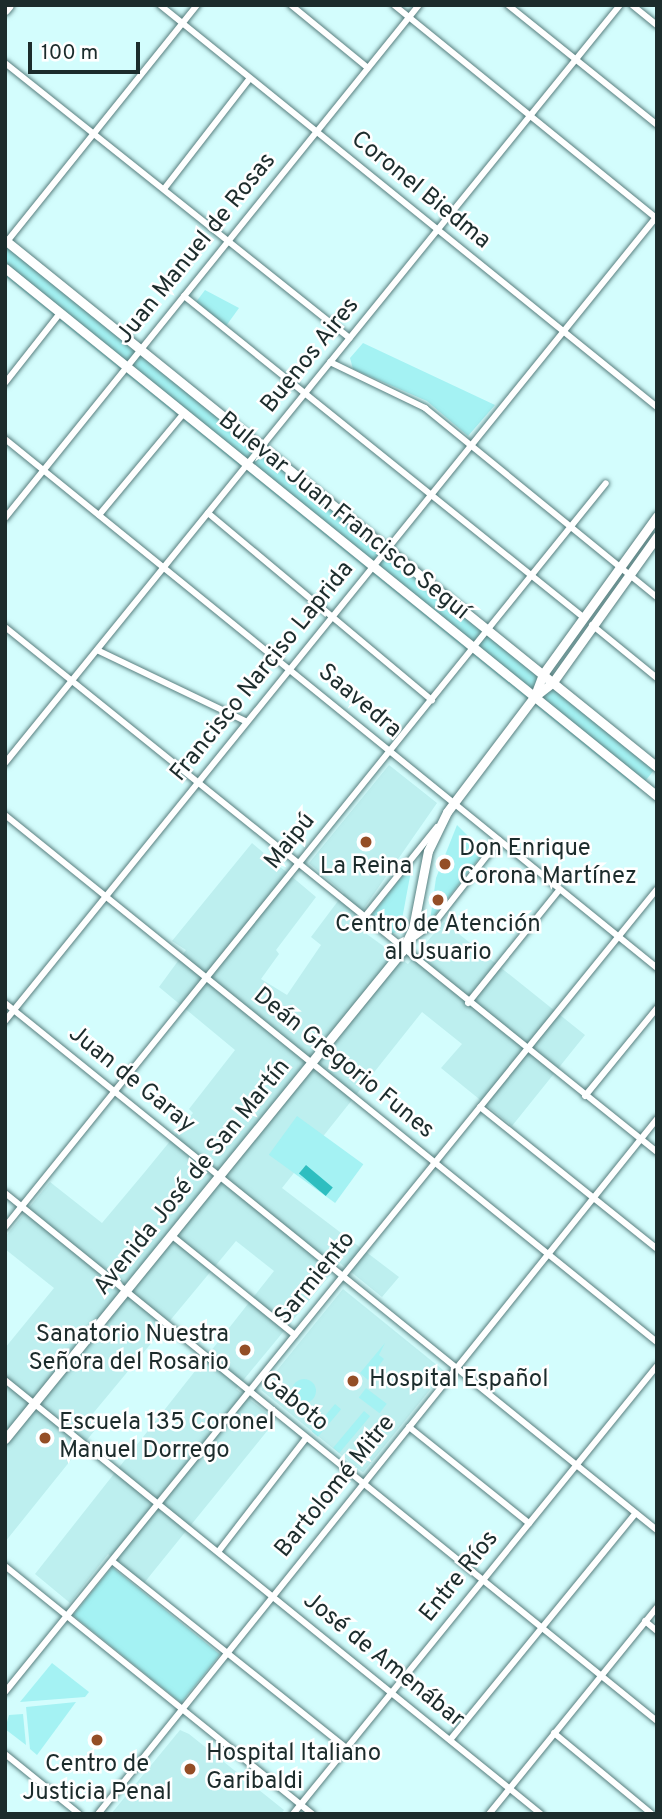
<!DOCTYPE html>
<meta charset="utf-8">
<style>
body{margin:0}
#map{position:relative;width:662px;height:1819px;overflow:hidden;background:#d3fdfd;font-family:Overpass,sans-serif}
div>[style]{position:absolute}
.built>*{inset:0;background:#bdefef;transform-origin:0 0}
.green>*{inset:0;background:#a4f2f3;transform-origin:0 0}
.round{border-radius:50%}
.water>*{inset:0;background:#2ebec0;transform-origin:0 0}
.roads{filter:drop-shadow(0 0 2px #597f7f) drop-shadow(0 0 2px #597f7f)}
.street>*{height:6px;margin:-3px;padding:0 3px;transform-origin:3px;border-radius:3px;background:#fff}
.secondary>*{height:9px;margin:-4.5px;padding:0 4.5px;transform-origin:4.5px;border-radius:4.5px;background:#fff}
.dots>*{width:19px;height:19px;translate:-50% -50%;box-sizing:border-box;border:4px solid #fff;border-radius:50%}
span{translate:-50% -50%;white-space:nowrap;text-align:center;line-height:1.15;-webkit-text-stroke:5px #fff;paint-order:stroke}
.street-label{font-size:24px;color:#1c2c2c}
.poi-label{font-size:24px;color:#1c2c2c}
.left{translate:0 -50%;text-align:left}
.right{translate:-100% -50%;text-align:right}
.frame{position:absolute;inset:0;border:7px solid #1c2c2c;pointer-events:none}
.scale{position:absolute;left:28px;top:42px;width:112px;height:32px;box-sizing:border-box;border:4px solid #1c2c2c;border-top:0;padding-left:9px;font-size:21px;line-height:24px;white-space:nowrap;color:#1c2c2c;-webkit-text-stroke:5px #fff;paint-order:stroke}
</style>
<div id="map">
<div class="built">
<i style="clip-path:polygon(389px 765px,437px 803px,353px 924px,408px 964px,444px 922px,585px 1035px,512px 1126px,441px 1068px,462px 1044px,422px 1012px,282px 1188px,399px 1277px,382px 1297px,340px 1263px,236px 1389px,276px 1420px,144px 1583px,108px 1554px,70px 1603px,35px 1574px,274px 1271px,236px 1241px,90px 1417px,99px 1425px,5px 1542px,5px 1348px,54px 1288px,5px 1249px,5px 1237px,50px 1182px,102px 1223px,144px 1173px,193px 1113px,189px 1109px,235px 1050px,159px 987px,186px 950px,172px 941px,252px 843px,316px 897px,276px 950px,279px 954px,261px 979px,287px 995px,321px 945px,311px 937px,344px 893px,309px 863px)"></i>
<i style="left:343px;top:1289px;width:131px;height:130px;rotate:39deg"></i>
<i style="clip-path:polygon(180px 1730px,189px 1734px,284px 1810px,281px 1814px,111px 1814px)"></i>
</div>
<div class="green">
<i style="left:5px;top:240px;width:838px;height:28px;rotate:39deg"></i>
<i style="clip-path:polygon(205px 290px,239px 308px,226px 326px,196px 302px)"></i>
<i style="clip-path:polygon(363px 343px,495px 405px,468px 436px,427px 401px,353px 369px,350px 358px)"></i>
<i style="clip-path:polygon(457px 825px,484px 852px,430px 921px,436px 878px)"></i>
<i style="clip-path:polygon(406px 871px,411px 871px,400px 930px,392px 934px,370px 917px)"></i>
<i style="left:297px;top:1116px;width:82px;height:48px;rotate:36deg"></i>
<i style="clip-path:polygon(385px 1343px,379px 1355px,384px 1359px,368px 1380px,360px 1373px)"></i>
<i class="round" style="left:292px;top:1379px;width:24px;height:24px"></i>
<i style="left:366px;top:1388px;width:26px;height:12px;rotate:37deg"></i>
<i style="left:335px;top:1404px;width:8px;height:36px;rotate:40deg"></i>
<i style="left:364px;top:1411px;width:8px;height:48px;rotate:40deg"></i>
<i style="left:112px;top:1567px;width:139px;height:62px;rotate:39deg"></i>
<i style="clip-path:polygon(52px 1663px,89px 1692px,85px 1697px,20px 1702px)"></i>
<i style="clip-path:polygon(76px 1702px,37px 1755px,30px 1749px,26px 1707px)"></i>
<i style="clip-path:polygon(23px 1714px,26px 1745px,5px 1729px,9px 1715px)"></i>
</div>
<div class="water">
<i style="left:306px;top:1165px;width:35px;height:11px;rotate:40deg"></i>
</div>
<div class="roads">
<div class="street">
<i style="left:160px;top:5px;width:639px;rotate:38.97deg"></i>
<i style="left:291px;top:5px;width:99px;rotate:39.3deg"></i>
<i style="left:394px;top:5px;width:338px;rotate:39.1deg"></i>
<i style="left:508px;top:5px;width:191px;rotate:38.8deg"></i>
<i style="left:632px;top:5px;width:32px;rotate:39deg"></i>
<i style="left:5px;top:63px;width:441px;rotate:38.6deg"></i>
<i style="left:164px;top:189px;width:140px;rotate:-52.2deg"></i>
<i style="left:5px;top:244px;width:307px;rotate:-51.2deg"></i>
<i style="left:184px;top:296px;width:512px;rotate:38.82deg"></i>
<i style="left:330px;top:362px;width:106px;rotate:25.8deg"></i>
<i style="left:425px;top:408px;width:299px;rotate:39.2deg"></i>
<i style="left:5px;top:383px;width:89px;rotate:-51.8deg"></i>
<i style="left:5px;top:439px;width:840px;rotate:39.05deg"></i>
<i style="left:208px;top:513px;width:292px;rotate:39.9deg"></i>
<i style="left:99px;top:515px;width:133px;rotate:-50.2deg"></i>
<i style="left:5px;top:518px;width:659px;rotate:-51.1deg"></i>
<i style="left:592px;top:625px;width:84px;rotate:39.2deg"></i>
<i style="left:5px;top:627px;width:837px;rotate:38.84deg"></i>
<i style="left:97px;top:650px;width:166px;rotate:25.6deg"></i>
<i style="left:5px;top:763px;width:976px;rotate:-50.95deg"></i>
<i style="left:5px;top:815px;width:838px;rotate:38.95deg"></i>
<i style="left:363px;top:919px;width:118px;rotate:-51.2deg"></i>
<i style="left:409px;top:941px;width:32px;rotate:-36deg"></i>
<i style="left:435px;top:922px;width:104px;rotate:-52deg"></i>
<i style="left:5px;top:1003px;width:838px;rotate:38.95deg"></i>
<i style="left:468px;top:1003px;width:146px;rotate:-51.1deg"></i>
<i style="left:5px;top:1021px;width:1036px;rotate:-50.99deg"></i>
<i style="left:585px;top:1096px;width:114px;rotate:-50.7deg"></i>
<i style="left:480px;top:1107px;width:227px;rotate:38.7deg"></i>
<i style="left:5px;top:1193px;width:839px;rotate:39deg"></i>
<i style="left:5px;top:1227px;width:956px;rotate:-51.07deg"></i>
<i style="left:171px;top:1235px;width:159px;rotate:38.9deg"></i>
<i style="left:5px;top:1380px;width:690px;rotate:39deg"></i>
<i style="left:409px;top:1427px;width:154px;rotate:38.7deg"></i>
<i style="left:218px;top:1552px;width:144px;rotate:-52.3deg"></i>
<i style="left:112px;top:1561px;width:300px;rotate:38.6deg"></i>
<i style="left:5px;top:1566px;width:395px;rotate:38.9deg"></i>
<i style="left:645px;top:1621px;width:16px;rotate:40deg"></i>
<i style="left:5px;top:1692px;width:1034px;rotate:-50.92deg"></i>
<i style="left:554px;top:1733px;width:127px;rotate:39.6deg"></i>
<i style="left:450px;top:1740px;width:293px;rotate:-50.7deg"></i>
<i style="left:5px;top:1754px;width:95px;rotate:39deg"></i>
<i style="left:98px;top:1814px;width:892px;rotate:-51.19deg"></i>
<i style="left:293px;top:1814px;width:577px;rotate:-50.91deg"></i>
<i style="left:489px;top:1814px;width:267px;rotate:-50.9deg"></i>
</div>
<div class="secondary">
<i style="left:5px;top:10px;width:6px;rotate:-51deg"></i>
<i style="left:5px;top:240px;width:838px;rotate:38.95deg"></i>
<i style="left:5px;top:268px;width:839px;rotate:39deg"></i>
<i style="left:535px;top:695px;width:22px;rotate:-69deg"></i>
<i style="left:543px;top:674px;width:195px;rotate:-54.2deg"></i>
<i style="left:5px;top:1439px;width:629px;rotate:-50.87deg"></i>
<i style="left:402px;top:951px;width:25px;rotate:-64deg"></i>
<i style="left:413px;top:928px;width:78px;rotate:-79deg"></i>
<i style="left:428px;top:851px;width:43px;rotate:-64deg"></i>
<i style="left:447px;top:812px;width:144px;rotate:-52.9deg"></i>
<i style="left:534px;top:697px;width:24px;rotate:-38deg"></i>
<i style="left:553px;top:682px;width:179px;rotate:-54.5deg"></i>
</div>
</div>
<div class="dots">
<i style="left:366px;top:842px;background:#944e26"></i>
<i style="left:445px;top:864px;background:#944e26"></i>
<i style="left:438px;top:900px;background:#944e26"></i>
<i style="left:245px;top:1350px;background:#944e26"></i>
<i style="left:353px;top:1381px;background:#944e26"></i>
<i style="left:45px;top:1438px;background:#944e26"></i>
<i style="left:97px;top:1740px;background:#944e26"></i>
<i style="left:190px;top:1769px;background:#944e26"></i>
</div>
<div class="street-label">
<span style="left:420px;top:191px;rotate:39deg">Coronel Biedma</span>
<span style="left:197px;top:249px;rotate:-51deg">Juan Manuel de Rosas</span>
<span style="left:311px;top:356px;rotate:-51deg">Buenos Aires</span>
<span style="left:343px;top:517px;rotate:39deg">Bulevar Juan Francisco Seguí</span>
<span style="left:263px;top:672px;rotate:-51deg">Francisco Narciso Laprida</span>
<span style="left:359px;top:702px;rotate:40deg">Saavedra</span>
<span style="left:291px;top:842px;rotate:-51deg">Maipú</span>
<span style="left:343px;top:1064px;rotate:39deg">Deán Gregorio Funes</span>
<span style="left:131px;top:1080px;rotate:39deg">Juan de Garay</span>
<span style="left:193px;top:1178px;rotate:-51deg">Avenida José de San Martín</span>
<span style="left:316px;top:1279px;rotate:-51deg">Sarmiento</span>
<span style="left:294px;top:1403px;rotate:39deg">Gaboto</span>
<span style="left:336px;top:1487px;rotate:-51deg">Bartolomé Mitre</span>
<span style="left:460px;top:1577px;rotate:-51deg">Entre Ríos</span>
<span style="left:383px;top:1661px;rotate:39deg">José de Amenábar</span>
</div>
<div class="poi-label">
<span class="left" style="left:459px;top:864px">Don Enrique<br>Corona Martínez</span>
<span style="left:366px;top:868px">La Reina</span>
<span style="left:438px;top:940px">Centro de Atención<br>al Usuario</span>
<span class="right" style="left:229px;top:1350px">Sanatorio Nuestra<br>Señora del Rosario</span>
<span class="left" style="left:369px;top:1381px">Hospital Español</span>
<span class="left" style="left:59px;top:1438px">Escuela 135 Coronel<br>Manuel Dorrego</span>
<span class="left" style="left:206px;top:1769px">Hospital Italiano<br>Garibaldi</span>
<span style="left:97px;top:1780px">Centro de<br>Justicia Penal</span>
</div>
<div class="frame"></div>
<div class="scale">100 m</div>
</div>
